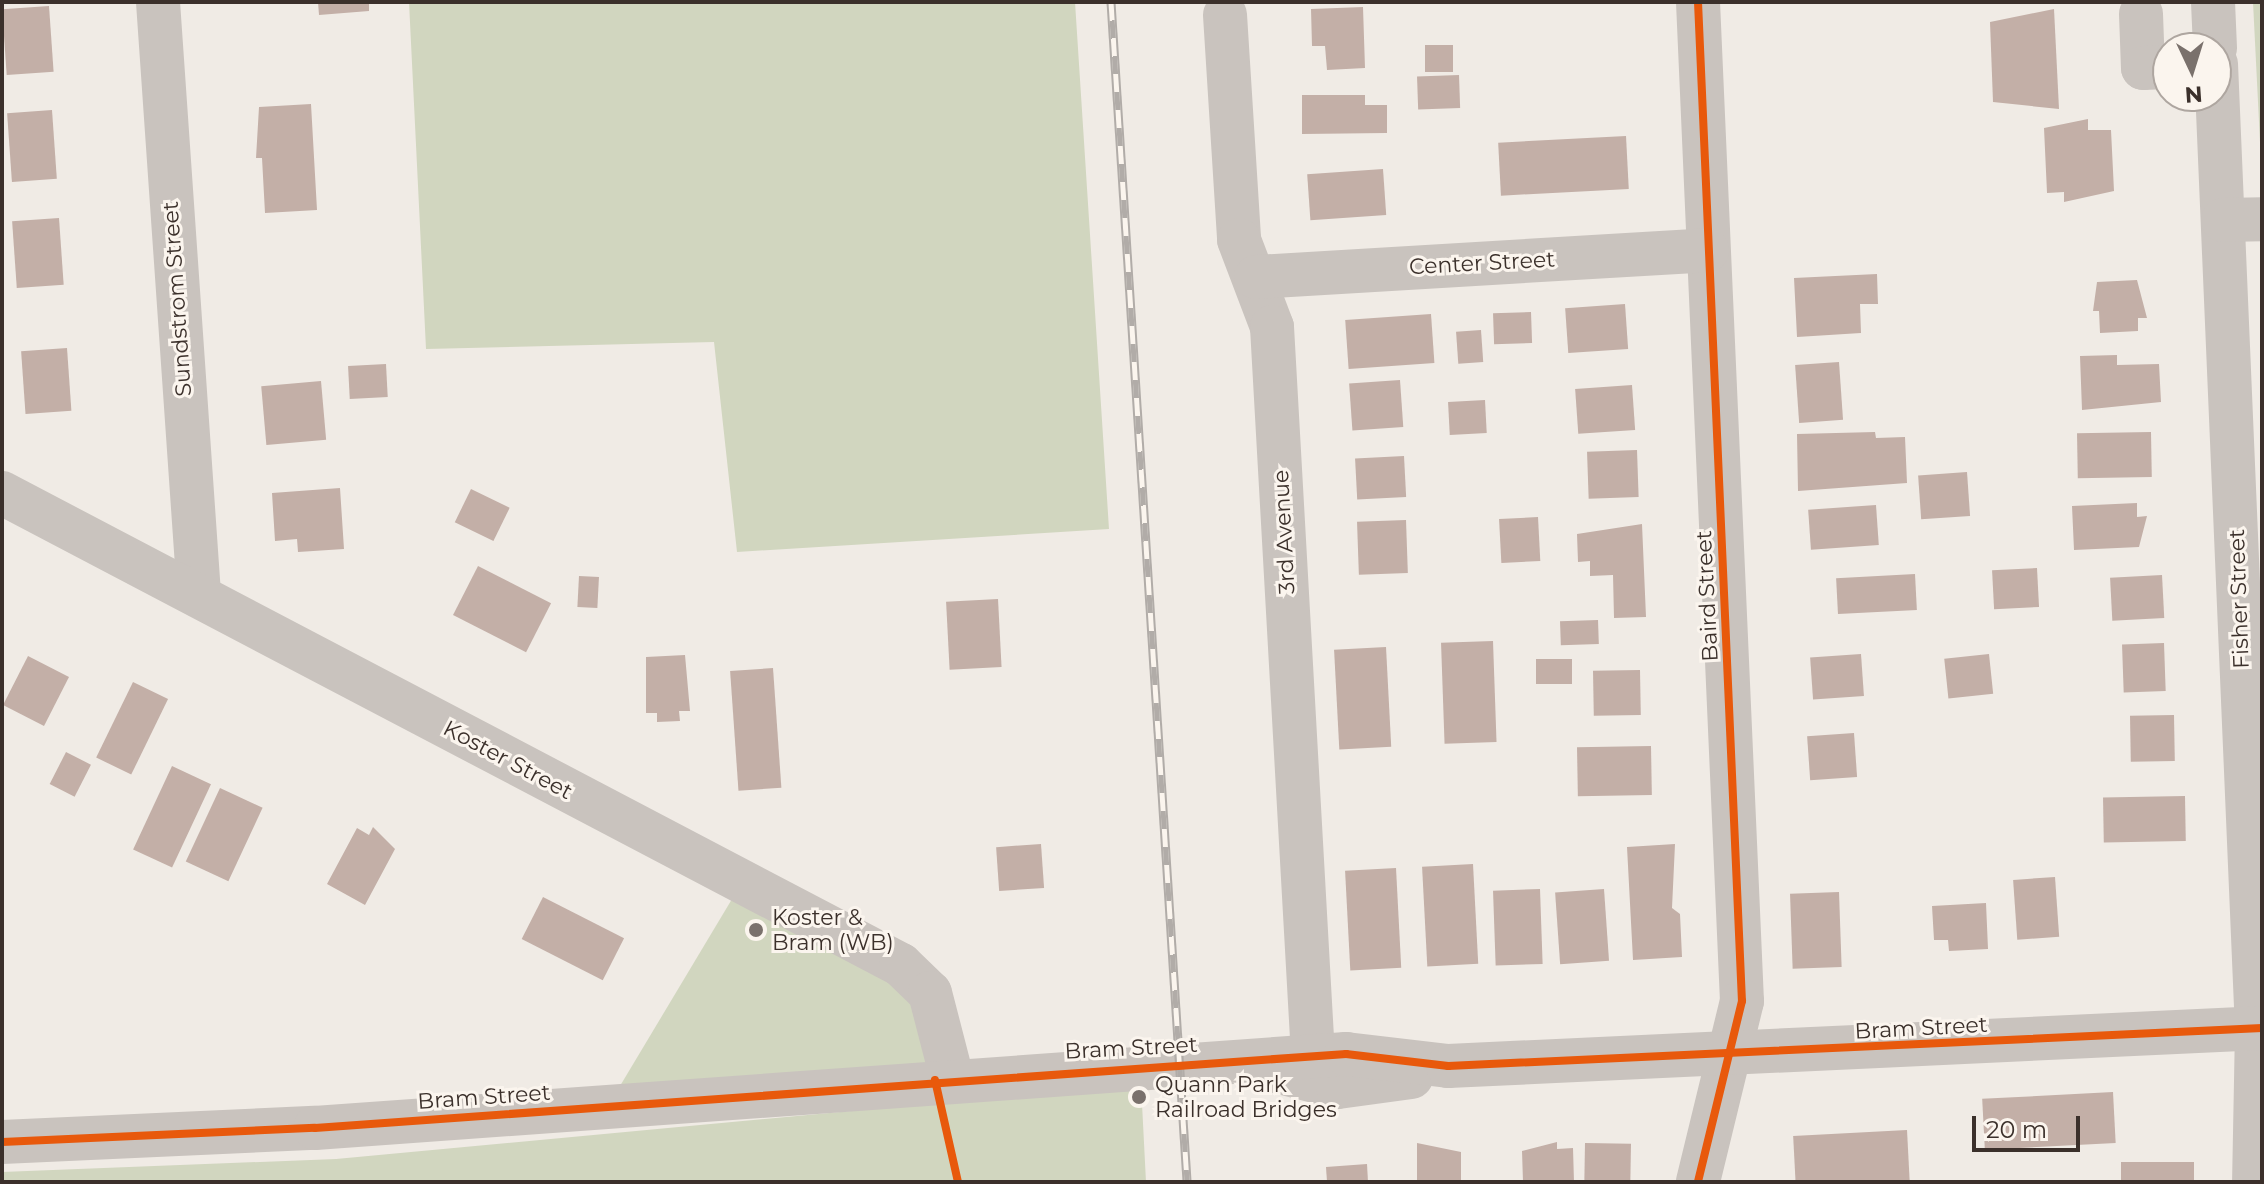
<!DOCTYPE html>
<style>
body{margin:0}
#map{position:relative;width:2264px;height:1184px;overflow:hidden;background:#f0ebe5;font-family:Montserrat,sans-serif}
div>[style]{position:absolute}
.green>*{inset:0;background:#d1d6bf}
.building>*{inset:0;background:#c3afa7;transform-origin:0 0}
.minor>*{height:44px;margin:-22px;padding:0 22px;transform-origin:22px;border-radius:22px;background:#c9c3be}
.rail>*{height:9px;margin-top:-4.5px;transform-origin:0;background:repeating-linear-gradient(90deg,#fbf5ee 0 18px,#b1aca8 0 36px);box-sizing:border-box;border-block:2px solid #b1aca8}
.cycleway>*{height:8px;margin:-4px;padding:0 4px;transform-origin:4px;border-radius:4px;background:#e8590c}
.dots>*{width:22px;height:22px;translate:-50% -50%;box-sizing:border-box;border:4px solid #fbf5ee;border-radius:50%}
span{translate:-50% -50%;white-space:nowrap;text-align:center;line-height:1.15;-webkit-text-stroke:6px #fbf5ee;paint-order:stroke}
.street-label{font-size:22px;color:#3b302b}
.poi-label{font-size:22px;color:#3b302b}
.left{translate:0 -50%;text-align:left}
.frame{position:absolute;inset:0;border:4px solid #3b302b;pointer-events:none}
.north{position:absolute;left:2152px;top:32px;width:80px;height:80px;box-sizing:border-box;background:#fbf5ee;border:2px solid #aea6a0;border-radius:50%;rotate:176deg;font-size:22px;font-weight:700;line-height:32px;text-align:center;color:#3b302b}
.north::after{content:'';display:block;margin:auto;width:28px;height:36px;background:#7a716c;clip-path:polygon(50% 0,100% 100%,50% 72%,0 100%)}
.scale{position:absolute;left:1972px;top:1116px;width:108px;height:36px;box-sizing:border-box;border:4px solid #3b302b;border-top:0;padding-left:10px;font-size:24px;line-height:28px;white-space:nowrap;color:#3b302b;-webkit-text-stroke:6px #fbf5ee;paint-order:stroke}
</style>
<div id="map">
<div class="green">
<i style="clip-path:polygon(409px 2px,1075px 2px,1109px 529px,737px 552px,714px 342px,426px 349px)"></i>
<i style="clip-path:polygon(2253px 2px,2262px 2px,2262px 163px,2261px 162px)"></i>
<i style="clip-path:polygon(741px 884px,901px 965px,952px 1078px,608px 1106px)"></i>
<i style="clip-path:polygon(1141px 1084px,1146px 1182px,2px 1182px,2px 1172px,336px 1159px)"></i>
</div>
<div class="building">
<i style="clip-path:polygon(318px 2px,369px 2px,369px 11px,319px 15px)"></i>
<i style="left:49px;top:6px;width:66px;height:47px;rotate:86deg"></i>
<i style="clip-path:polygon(1363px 7px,1365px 68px,1327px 70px,1325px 46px,1312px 46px,1311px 9px)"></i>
<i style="clip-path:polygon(2054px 9px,2059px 109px,1993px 102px,1990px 22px)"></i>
<i style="left:1425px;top:45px;width:28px;height:27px"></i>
<i style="left:1459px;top:75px;width:33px;height:42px;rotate:88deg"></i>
<i style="clip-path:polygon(1302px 95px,1365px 95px,1365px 105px,1387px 105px,1387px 133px,1302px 134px)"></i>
<i style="clip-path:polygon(311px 104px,317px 210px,265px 213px,262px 158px,256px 158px,259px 107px)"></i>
<i style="left:52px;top:110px;width:69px;height:45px;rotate:86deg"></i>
<i style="clip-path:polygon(2088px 119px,2088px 130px,2111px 130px,2114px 191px,2064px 202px,2064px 192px,2047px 193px,2044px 128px)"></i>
<i style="left:1626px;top:136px;width:53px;height:128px;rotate:87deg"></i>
<i style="left:1383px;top:169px;width:46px;height:76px;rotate:86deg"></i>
<i style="left:59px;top:218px;width:67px;height:47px;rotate:86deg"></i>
<i style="clip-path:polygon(1877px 274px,1878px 304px,1860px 304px,1861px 333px,1797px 337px,1794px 278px)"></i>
<i style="clip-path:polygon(2137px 280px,2147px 318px,2138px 318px,2138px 331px,2100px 333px,2099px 311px,2093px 311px,2097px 282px)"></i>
<i style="left:1625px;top:304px;width:45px;height:60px;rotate:86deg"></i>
<i style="left:1531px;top:312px;width:31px;height:38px;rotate:88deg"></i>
<i style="left:1431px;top:314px;width:49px;height:86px;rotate:86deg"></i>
<i style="left:1481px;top:330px;width:32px;height:25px;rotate:86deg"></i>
<i style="left:67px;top:348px;width:63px;height:46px;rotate:86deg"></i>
<i style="clip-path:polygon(2117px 355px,2117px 365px,2159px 364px,2161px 402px,2082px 410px,2080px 356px)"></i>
<i style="left:1839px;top:362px;width:58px;height:44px;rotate:86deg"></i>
<i style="left:386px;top:364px;width:33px;height:38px;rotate:87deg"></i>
<i style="left:1400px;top:380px;width:47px;height:51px;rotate:86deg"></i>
<i style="left:321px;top:381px;width:59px;height:60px;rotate:85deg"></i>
<i style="left:1632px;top:385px;width:45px;height:57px;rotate:86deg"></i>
<i style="left:1485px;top:400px;width:33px;height:37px;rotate:87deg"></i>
<i style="clip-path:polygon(1875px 432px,1876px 438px,1905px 437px,1907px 483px,1798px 491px,1797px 434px)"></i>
<i style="left:2151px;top:432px;width:45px;height:74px;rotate:89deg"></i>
<i style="left:1637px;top:450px;width:47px;height:50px;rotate:88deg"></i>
<i style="left:1404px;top:456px;width:41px;height:49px;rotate:87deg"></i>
<i style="left:1967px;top:472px;width:44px;height:49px;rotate:86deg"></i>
<i style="clip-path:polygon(340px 488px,344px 549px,298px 552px,297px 539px,275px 541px,272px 493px)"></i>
<i style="left:471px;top:489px;width:43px;height:37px;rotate:26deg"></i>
<i style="clip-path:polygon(2137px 503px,2137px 517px,2147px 516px,2139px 547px,2074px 550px,2072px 506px)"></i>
<i style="left:1876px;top:505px;width:40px;height:68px;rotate:86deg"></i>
<i style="left:1538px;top:517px;width:44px;height:39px;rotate:87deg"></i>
<i style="left:1406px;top:520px;width:53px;height:49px;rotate:88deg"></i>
<i style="clip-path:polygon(1642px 524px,1646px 617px,1614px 618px,1613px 575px,1590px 576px,1590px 561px,1578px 562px,1577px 534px)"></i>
<i style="left:478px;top:566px;width:82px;height:55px;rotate:27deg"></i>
<i style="left:2037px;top:568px;width:39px;height:45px;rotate:87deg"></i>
<i style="left:1915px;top:574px;width:36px;height:79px;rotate:87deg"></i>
<i style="left:2162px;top:575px;width:43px;height:52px;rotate:87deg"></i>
<i style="left:579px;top:576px;width:20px;height:31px;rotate:3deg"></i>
<i style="left:998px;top:599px;width:68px;height:52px;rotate:87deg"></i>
<i style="left:1598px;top:620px;width:24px;height:38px;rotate:88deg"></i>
<i style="left:1493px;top:641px;width:101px;height:52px;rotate:88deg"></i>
<i style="left:2164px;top:643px;width:48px;height:42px;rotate:88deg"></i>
<i style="left:1386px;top:647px;width:100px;height:52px;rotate:87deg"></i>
<i style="left:1861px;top:654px;width:42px;height:51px;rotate:86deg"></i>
<i style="left:1989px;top:654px;width:40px;height:45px;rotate:84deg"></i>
<i style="clip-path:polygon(685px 655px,690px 711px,679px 711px,680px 721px,657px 722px,657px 713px,646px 713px,646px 657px)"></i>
<i style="left:28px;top:656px;width:46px;height:55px;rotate:27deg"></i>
<i style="left:1572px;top:659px;width:25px;height:36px;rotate:90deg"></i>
<i style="left:773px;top:668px;width:120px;height:43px;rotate:86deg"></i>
<i style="left:1640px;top:670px;width:45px;height:47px;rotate:89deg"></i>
<i style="left:133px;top:682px;width:39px;height:84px;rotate:26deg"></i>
<i style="left:2174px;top:715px;width:46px;height:44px;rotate:89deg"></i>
<i style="left:1854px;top:733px;width:44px;height:47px;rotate:86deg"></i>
<i style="left:1651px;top:746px;width:49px;height:74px;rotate:89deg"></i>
<i style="left:66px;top:752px;width:28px;height:36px;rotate:27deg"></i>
<i style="left:172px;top:766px;width:43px;height:92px;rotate:25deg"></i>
<i style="left:220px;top:788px;width:47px;height:81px;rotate:25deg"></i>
<i style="left:2185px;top:796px;width:45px;height:82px;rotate:89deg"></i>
<i style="clip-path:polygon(373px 827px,395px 849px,365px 905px,327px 884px,357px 828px,369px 835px)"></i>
<i style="left:1041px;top:844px;width:44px;height:45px;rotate:86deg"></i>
<i style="clip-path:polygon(1675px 844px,1672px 908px,1680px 914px,1682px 957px,1633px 960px,1627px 847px)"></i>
<i style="left:1473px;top:864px;width:100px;height:51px;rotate:87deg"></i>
<i style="left:1396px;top:868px;width:100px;height:51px;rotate:87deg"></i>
<i style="left:2055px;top:877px;width:60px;height:42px;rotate:86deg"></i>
<i style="left:1540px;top:889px;width:75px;height:47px;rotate:88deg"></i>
<i style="left:1604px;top:889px;width:72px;height:49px;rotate:86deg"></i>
<i style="left:1839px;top:892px;width:75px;height:49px;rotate:88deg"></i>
<i style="left:543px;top:897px;width:91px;height:47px;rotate:27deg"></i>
<i style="clip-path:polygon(1986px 903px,1988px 949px,1949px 951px,1948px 940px,1934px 940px,1932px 906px)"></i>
<i style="left:2113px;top:1092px;width:51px;height:131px;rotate:87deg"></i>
<i style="left:1907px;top:1130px;width:50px;height:114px;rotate:87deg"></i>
<i style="clip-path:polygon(1557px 1142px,1557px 1149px,1573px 1148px,1574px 1182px,1523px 1182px,1522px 1151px)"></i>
<i style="clip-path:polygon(1417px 1143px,1461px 1152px,1461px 1182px,1417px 1182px)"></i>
<i style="left:1585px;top:1143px;width:46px;height:39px;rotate:1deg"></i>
<i style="left:2194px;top:1162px;width:20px;height:73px;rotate:90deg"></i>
<i style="clip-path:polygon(1367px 1164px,1368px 1182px,1327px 1182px,1326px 1167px)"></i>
</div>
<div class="minor">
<i style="left:158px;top:2px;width:594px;rotate:86.04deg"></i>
<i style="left:1698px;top:2px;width:1000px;rotate:87.48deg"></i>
<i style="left:1742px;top:1001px;width:186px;rotate:103.7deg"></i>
<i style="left:2213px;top:2px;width:46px;rotate:87.5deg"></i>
<i style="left:2141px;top:14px;width:54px;rotate:87.9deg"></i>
<i style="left:2143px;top:68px;width:25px;rotate:-2deg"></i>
<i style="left:1225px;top:15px;width:225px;rotate:86.4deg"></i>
<i style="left:1239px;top:240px;width:93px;rotate:69.2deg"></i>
<i style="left:1272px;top:327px;width:730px;rotate:86.78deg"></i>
<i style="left:2216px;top:64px;width:966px;rotate:87.57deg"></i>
<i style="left:2257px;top:1029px;width:153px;rotate:91.1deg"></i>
<i style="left:2223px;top:220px;width:39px;rotate:-1deg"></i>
<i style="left:1256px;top:277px;width:452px;rotate:-3.4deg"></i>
<i style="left:2px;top:493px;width:1015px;rotate:27.7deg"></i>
<i style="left:901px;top:965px;width:40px;rotate:44deg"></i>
<i style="left:930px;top:993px;width:88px;rotate:75.5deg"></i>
<i style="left:1272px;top:1070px;width:68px;rotate:14.4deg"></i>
<i style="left:1338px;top:1087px;width:74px;rotate:-7.8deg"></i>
<i style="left:2px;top:1142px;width:313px;rotate:-2.6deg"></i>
<i style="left:315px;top:1128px;width:1034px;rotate:-4.11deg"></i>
<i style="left:1346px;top:1054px;width:103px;rotate:6.7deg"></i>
<i style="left:1448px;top:1066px;width:815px;rotate:-2.67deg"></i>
</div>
<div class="rail">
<i style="left:1111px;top:2px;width:1182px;rotate:86.31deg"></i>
</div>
<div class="cycleway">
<i style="left:1698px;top:2px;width:1000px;rotate:87.48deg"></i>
<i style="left:1742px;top:1001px;width:186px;rotate:103.7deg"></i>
<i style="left:935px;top:1080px;width:105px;rotate:77.3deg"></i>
<i style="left:2px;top:1142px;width:313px;rotate:-2.6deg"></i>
<i style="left:315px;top:1128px;width:1034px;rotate:-4.11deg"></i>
<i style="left:1346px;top:1054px;width:103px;rotate:6.7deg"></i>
<i style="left:1448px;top:1066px;width:815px;rotate:-2.67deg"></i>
</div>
<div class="dots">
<i style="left:756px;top:930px;background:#7a716c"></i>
<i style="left:1139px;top:1097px;background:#7a716c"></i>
</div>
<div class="street-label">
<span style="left:1482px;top:263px;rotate:-3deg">Center Street</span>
<span style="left:177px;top:299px;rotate:-94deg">Sundstrom Street</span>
<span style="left:1284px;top:532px;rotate:-93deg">3rd Avenue</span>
<span style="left:1707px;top:596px;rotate:-93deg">Baird Street</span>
<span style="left:2239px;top:599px;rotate:-92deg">Fisher Street</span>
<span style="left:508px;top:760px;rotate:28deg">Koster Street</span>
<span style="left:1921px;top:1028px;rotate:-3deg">Bram Street</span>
<span style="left:1131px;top:1048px;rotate:-3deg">Bram Street</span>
<span style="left:484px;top:1097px;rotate:-4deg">Bram Street</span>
</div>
<div class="poi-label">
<span class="left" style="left:772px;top:930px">Koster &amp;<br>Bram (WB)</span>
<span class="left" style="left:1155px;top:1097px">Quann Park<br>Railroad Bridges</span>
</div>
<div class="frame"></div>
<div class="north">N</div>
<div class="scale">20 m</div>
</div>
